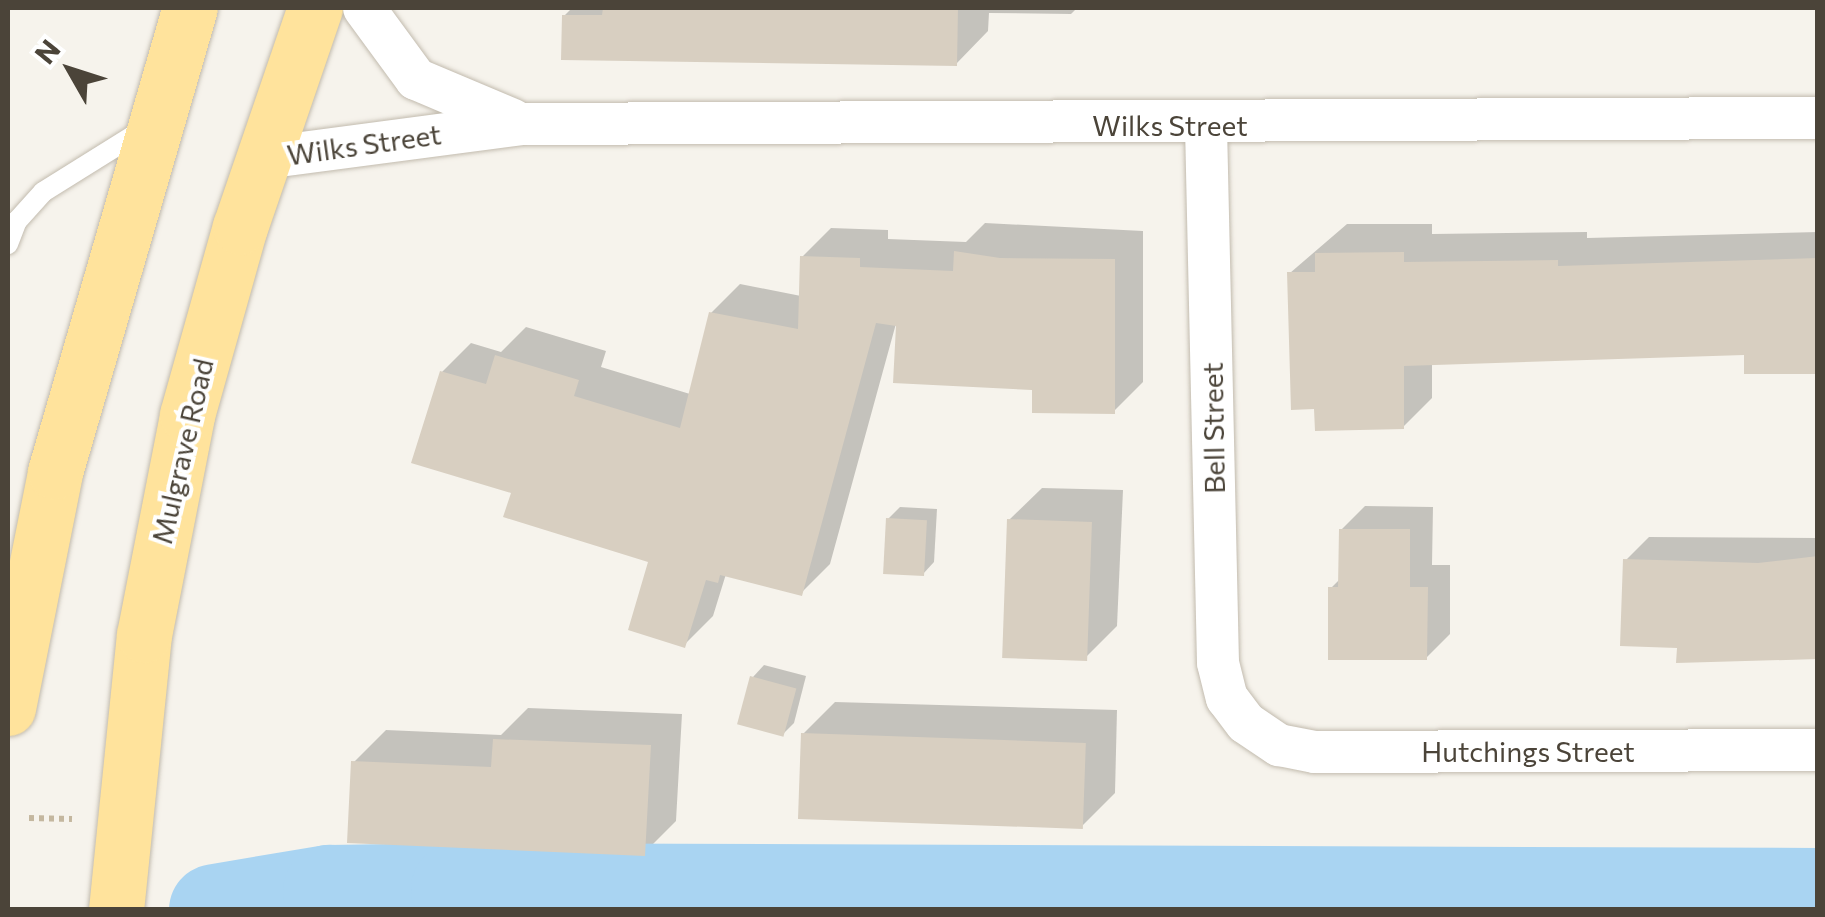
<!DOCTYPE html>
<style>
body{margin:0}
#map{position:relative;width:1825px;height:917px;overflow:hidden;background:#f6f3ec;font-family:Commissioner,sans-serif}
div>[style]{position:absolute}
.shadow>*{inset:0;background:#0003}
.river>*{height:92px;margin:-46px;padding:0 46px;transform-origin:46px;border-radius:46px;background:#a9d4f2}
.building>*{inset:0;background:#d8cfc1;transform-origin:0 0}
.path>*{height:6px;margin-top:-3px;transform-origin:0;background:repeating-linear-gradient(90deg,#c4b79f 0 5px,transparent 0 10px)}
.roads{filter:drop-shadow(0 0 2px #c2bbae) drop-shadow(0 0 2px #c2bbae)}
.lane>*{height:20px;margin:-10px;padding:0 10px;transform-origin:10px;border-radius:10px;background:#fff}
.street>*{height:42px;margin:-21px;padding:0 21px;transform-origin:21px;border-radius:21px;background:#fff}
.primary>*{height:55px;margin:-27.5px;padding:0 27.5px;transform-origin:27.5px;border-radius:27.5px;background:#ffe39c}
span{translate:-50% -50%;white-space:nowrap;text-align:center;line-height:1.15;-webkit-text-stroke:8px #fff;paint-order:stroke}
.street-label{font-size:28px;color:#4b4439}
.frame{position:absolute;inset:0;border:10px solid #4b4439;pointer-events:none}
.north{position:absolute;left:20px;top:20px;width:100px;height:100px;-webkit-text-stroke:8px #fff;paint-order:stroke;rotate:309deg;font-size:28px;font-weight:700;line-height:40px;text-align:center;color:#4b4439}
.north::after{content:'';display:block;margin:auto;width:35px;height:45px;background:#4b4439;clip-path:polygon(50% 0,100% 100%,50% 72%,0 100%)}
</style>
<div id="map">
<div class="shadow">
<i style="clip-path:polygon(572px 8px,1077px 8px,1071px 14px,989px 13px,988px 31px,956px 64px,564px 16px)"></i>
<i style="clip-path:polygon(1497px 8px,1571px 8px,1547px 9px)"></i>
<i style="clip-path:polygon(985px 223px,1143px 231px,1143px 382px,1114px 411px,1034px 387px,897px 320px,830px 564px,801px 593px,726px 574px,713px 616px,684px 645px,651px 560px,442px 372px,471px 343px,501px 352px,526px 327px,606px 351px,601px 367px,690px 394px,711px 313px,740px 284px,801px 296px,802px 257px,831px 228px,888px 230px,888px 239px,966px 242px)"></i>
<i style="clip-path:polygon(1347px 224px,1432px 224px,1432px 234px,1587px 232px,1587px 238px,1818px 232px,1818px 371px,1747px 353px,1432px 363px,1432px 398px,1403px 427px,1317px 407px,1290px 273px)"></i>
<i style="clip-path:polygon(1042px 488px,1123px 490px,1117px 626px,1085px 658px,1009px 520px)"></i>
<i style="clip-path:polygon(1365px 506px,1433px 507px,1432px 565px,1450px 565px,1450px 634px,1426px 658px,1331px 588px,1341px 578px,1341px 530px)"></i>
<i style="clip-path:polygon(900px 507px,937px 509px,934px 562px,923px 574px,888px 519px)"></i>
<i style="clip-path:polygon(1649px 537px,1818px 538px,1818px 657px,1679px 646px,1626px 560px)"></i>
<i style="clip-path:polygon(764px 665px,806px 676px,794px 723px,783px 734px,753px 677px)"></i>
<i style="clip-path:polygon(835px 702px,1117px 710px,1115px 793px,1083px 825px,803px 734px)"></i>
<i style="clip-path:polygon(528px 708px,682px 714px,676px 821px,644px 853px,354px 762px,386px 730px,501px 735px)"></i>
</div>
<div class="river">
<i style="left:215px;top:910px;width:116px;rotate:-9.5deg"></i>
<i style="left:329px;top:891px;width:128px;rotate:-0.9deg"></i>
<i style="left:457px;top:889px;width:1361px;rotate:0.21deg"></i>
</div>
<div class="building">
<i style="clip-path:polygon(603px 8px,958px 8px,957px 66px,561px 60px,562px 15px,602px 15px)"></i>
<i style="clip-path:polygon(954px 251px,1000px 258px,1115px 259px,1115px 414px,1032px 413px,1032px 390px,893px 383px,896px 326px,876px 323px,802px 596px,720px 575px,718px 583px,706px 580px,685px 648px,628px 630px,648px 562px,503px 517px,511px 493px,411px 463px,440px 371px,486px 384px,495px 355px,579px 380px,574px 396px,680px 428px,709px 312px,798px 329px,800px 256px,860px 258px,860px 267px,953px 271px)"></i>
<i style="clip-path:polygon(1404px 252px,1404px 262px,1558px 260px,1558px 266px,1818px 258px,1818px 374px,1744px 374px,1744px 355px,1404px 366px,1404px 429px,1315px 431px,1314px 409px,1291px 410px,1287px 272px,1315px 272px,1315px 253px)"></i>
<i style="left:886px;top:518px;width:41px;height:56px;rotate:3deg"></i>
<i style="left:1007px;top:519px;width:85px;height:139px;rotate:2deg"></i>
<i style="clip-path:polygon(1339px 529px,1410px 529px,1410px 587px,1428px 587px,1427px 660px,1328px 660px,1328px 587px,1338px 587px)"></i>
<i style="clip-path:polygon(1818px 556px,1818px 659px,1676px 663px,1677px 648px,1620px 646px,1623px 559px,1758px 563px)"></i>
<i style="left:750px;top:676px;width:48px;height:50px;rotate:15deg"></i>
<i style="left:801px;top:733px;width:285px;height:86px;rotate:2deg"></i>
<i style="clip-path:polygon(493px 739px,651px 745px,645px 856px,347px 843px,351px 761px,491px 767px)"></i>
</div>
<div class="path">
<i style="left:29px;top:818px;width:43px;rotate:1.3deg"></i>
</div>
<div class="roads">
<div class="lane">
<i style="left:8px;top:244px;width:25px;rotate:-69deg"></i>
<i style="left:17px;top:221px;width:39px;rotate:-48deg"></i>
<i style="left:43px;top:192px;width:119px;rotate:-32deg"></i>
</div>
<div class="street">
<i style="left:364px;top:8px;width:88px;rotate:53.8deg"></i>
<i style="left:416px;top:79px;width:105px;rotate:22.9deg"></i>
<i style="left:1206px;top:126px;width:537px;rotate:88.72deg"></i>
<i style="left:1218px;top:663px;width:36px;rotate:76deg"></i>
<i style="left:1227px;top:698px;width:31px;rotate:53deg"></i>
<i style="left:1246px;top:723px;width:40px;rotate:34deg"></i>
<i style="left:1279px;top:745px;width:37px;rotate:11deg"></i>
<i style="left:1315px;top:752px;width:503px;rotate:-0.23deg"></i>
<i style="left:264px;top:158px;width:261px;rotate:-7.5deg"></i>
<i style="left:523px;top:124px;width:1295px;rotate:-0.27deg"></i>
</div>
<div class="primary">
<i style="left:8px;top:708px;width:241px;rotate:-78.7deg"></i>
<i style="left:55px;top:472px;width:483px;rotate:-73.8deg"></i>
<i style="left:116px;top:910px;width:276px;rotate:-84.2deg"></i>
<i style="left:144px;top:635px;width:224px;rotate:-78.9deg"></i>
<i style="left:187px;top:415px;width:195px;rotate:-74.3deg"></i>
<i style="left:240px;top:227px;width:231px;rotate:-71.1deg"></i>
</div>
</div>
<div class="street-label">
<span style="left:1170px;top:125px">Wilks Street</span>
<span style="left:364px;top:144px;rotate:-8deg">Wilks Street</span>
<span style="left:1213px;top:428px;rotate:-91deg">Bell Street</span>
<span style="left:182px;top:451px;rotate:-77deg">Mulgrave Road</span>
<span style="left:1528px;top:751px">Hutchings Street</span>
</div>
<div class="frame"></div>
<div class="north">N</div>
</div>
